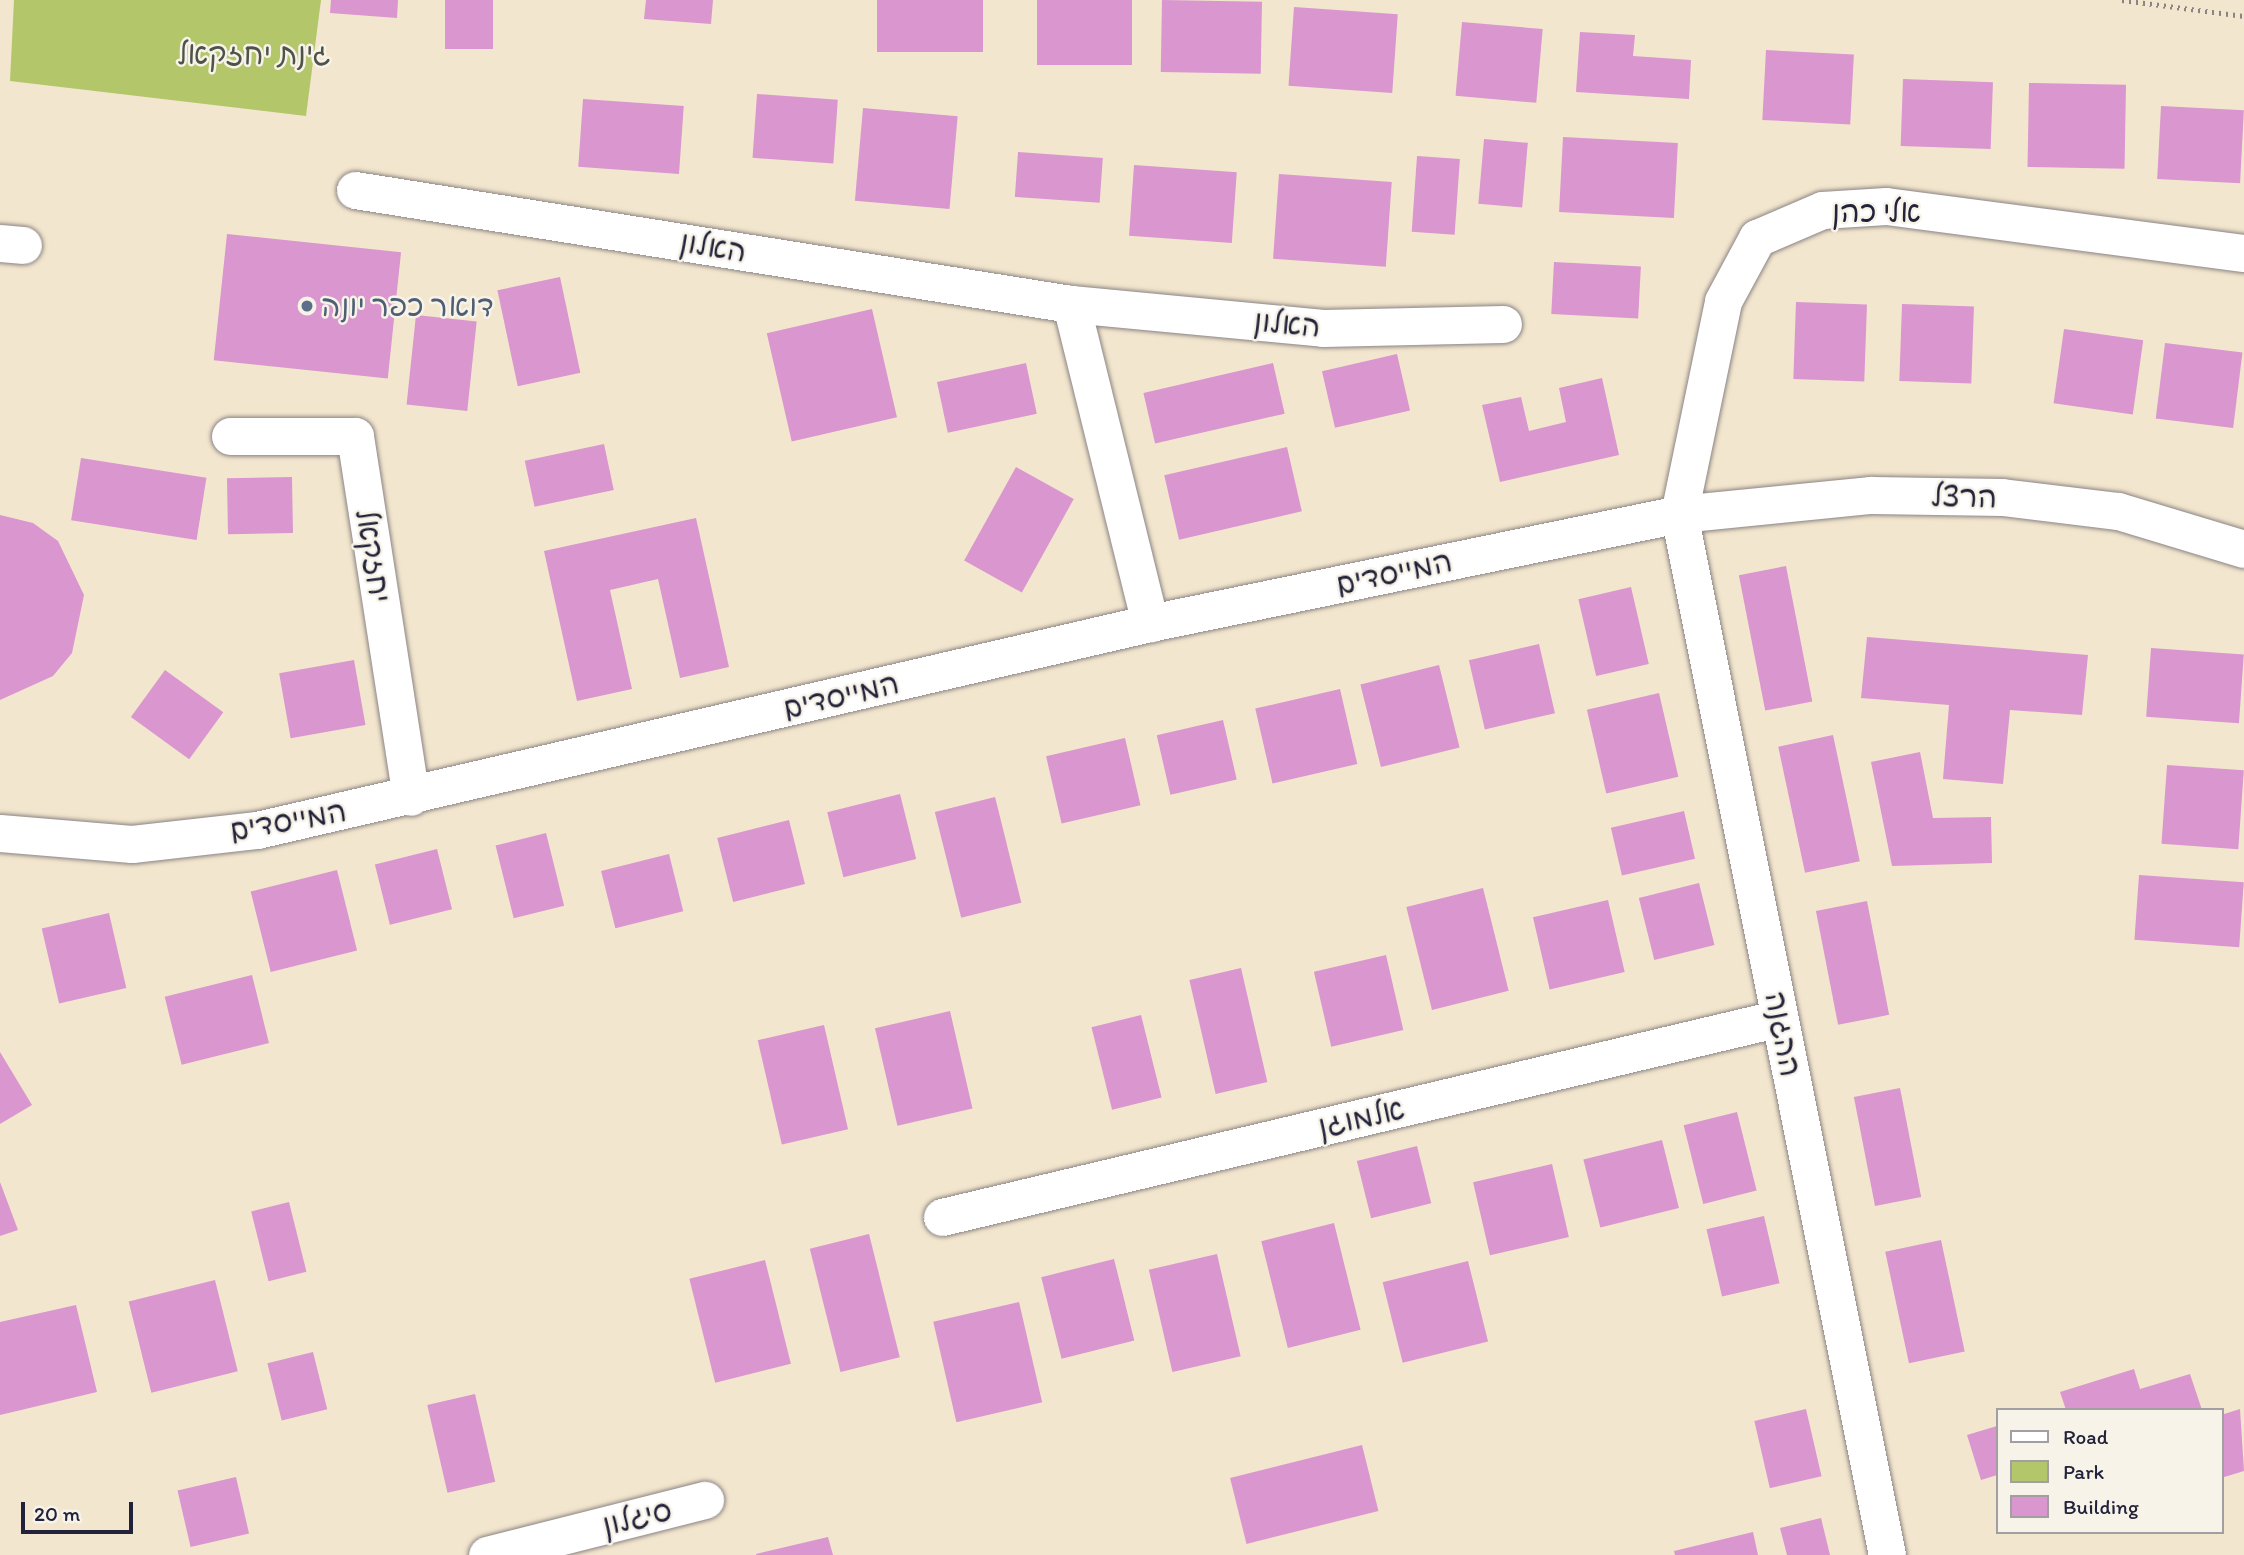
<!DOCTYPE html>
<meta charset="utf-8">
<style>
body{margin:0}
#map{position:relative;width:2244px;height:1555px;overflow:hidden;background:#f3e6ce;font-family:Itim,"Playpen Sans Hebrew",sans-serif}
div>[style]{position:absolute}
.green>*{inset:0;background:#b3c669}
.building>*{inset:0;background:#d996cf;transform-origin:0 0}
.path>*{height:4.5px;margin-top:-2.25px;transform-origin:0;background:repeating-linear-gradient(90deg,#8a8484 0 2px,transparent 0 7px)}
.roads{filter:drop-shadow(0 0 2px #8a8484) drop-shadow(0 0 2px #8a8484)}
.minor>*{height:37px;margin:-18.5px;padding:0 18.5px;transform-origin:18.5px;border-radius:18.5px;background:#fff}
.dots>*{width:19px;height:19px;translate:-50% -50%;box-sizing:border-box;border:4px solid #f7f3e8;border-radius:50%}
span{translate:-50% -50%;white-space:nowrap;text-align:center;line-height:1.15;-webkit-text-stroke:5px #f7f3e8;paint-order:stroke}
.park-label{font-size:30px;color:#4e5349}
.street-label{font-size:30px;color:#22223b}
.service-label{font-size:30px;color:#4e5e75}
.left{translate:0 -50%;text-align:left}
.legend{position:absolute;left:1996px;top:1408px;width:228px;height:126px;box-sizing:border-box;background:#f7f3e8;border:2px solid #a29fa3;margin:0;padding:9px 12px;list-style:none;font-size:21px;color:#22223b}
.legend li{display:flex;align-items:center;gap:14px;height:35px}
.legend b{width:35px;border:2px solid #a29fa3}
.scale{position:absolute;left:21px;top:1502px;width:112px;height:32px;box-sizing:border-box;border:4px solid #22223b;border-top:0;padding-left:9px;font-size:21px;line-height:24px;white-space:nowrap;color:#22223b;-webkit-text-stroke:5px #f7f3e8;paint-order:stroke}
</style>
<div id="map">
<div class="green">
<i style="clip-path:polygon(14px 0,321px 0,306px 116px,10px 81px)"></i>
</div>
<div class="building">
<i style="clip-path:polygon(331px 0,398px 0,397px 18px,330px 13px)"></i>
<i style="left:445px;top:0;width:48px;height:49px"></i>
<i style="clip-path:polygon(646px 0,713px 0,711px 24px,644px 19px)"></i>
<i style="left:877px;top:0;width:106px;height:52px"></i>
<i style="left:1037px;top:0;width:95px;height:65px"></i>
<i style="left:1162px;top:0;width:100px;height:72px;rotate:1deg"></i>
<i style="left:1294px;top:7px;width:104px;height:79px;rotate:4deg"></i>
<i style="left:1462px;top:22px;width:81px;height:74px;rotate:5deg"></i>
<i style="clip-path:polygon(1580px 32px,1635px 35px,1633px 56px,1691px 60px,1689px 99px,1576px 92px)"></i>
<i style="left:1766px;top:50px;width:88px;height:70px;rotate:3deg"></i>
<i style="left:1903px;top:79px;width:90px;height:67px;rotate:2deg"></i>
<i style="left:2029px;top:83px;width:97px;height:84px;rotate:1deg"></i>
<i style="left:757px;top:94px;width:81px;height:64px;rotate:4deg"></i>
<i style="left:583px;top:99px;width:101px;height:68px;rotate:4deg"></i>
<i style="left:2161px;top:106px;width:83px;height:73px;rotate:3deg"></i>
<i style="left:863px;top:108px;width:95px;height:93px;rotate:5deg"></i>
<i style="left:1563px;top:137px;width:115px;height:75px;rotate:3deg"></i>
<i style="left:1484px;top:139px;width:44px;height:65px;rotate:5deg"></i>
<i style="left:1018px;top:152px;width:85px;height:45px;rotate:4deg"></i>
<i style="left:1417px;top:156px;width:43px;height:76px;rotate:4deg"></i>
<i style="left:1134px;top:165px;width:103px;height:71px;rotate:4deg"></i>
<i style="left:1279px;top:174px;width:113px;height:85px;rotate:4deg"></i>
<i style="left:227px;top:234px;width:175px;height:127px;rotate:6deg"></i>
<i style="left:1554px;top:262px;width:87px;height:52px;rotate:3deg"></i>
<i style="left:560px;top:277px;width:98px;height:64px;rotate:78deg"></i>
<i style="left:1796px;top:302px;width:71px;height:77px;rotate:2deg"></i>
<i style="left:1902px;top:304px;width:72px;height:77px;rotate:2deg"></i>
<i style="left:872px;top:309px;width:111px;height:108px;rotate:77deg"></i>
<i style="left:416px;top:315px;width:61px;height:90px;rotate:6deg"></i>
<i style="left:2064px;top:329px;width:80px;height:75px;rotate:8deg"></i>
<i style="left:2165px;top:343px;width:78px;height:76px;rotate:7deg"></i>
<i style="left:1397px;top:354px;width:58px;height:77px;rotate:77deg"></i>
<i style="left:1026px;top:363px;width:52px;height:91px;rotate:78deg"></i>
<i style="left:1273px;top:363px;width:52px;height:133px;rotate:77deg"></i>
<i style="clip-path:polygon(1602px 378px,1619px 455px,1500px 482px,1482px 405px,1521px 397px,1529px 431px,1566px 422px,1559px 388px)"></i>
<i style="left:604px;top:444px;width:47px;height:81px;rotate:78deg"></i>
<i style="left:1287px;top:447px;width:66px;height:126px;rotate:77deg"></i>
<i style="left:81px;top:458px;width:127px;height:63px;rotate:9deg"></i>
<i style="left:1016px;top:467px;width:66px;height:107px;rotate:29deg"></i>
<i style="left:292px;top:477px;width:56px;height:65px;rotate:89deg"></i>
<i style="clip-path:polygon(0 515px,33px 523px,58px 541px,84px 595px,72px 653px,53px 676px,0 700px)"></i>
<i style="clip-path:polygon(696px 518px,729px 667px,680px 678px,658px 579px,610px 590px,632px 689px,577px 701px,544px 551px)"></i>
<i style="left:1786px;top:566px;width:138px;height:48px;rotate:79deg"></i>
<i style="left:1631px;top:587px;width:79px;height:54px;rotate:77deg"></i>
<i style="clip-path:polygon(1867px 637px,2088px 655px,2082px 715px,2010px 710px,2003px 784px,1943px 779px,1949px 705px,1861px 698px)"></i>
<i style="left:1539px;top:644px;width:71px;height:72px;rotate:77deg"></i>
<i style="left:2151px;top:648px;width:93px;height:69px;rotate:4deg"></i>
<i style="left:354px;top:660px;width:66px;height:76px;rotate:80deg"></i>
<i style="left:1439px;top:665px;width:85px;height:81px;rotate:76deg"></i>
<i style="left:165px;top:670px;width:72px;height:58px;rotate:36deg"></i>
<i style="left:1340px;top:689px;width:77px;height:87px;rotate:77deg"></i>
<i style="left:1659px;top:693px;width:86px;height:74px;rotate:77deg"></i>
<i style="left:1223px;top:720px;width:61px;height:68px;rotate:77deg"></i>
<i style="left:1833px;top:735px;width:129px;height:56px;rotate:78deg"></i>
<i style="left:1125px;top:738px;width:69px;height:81px;rotate:77deg"></i>
<i style="clip-path:polygon(1920px 752px,1933px 818px,1991px 817px,1992px 863px,1892px 866px,1871px 762px)"></i>
<i style="left:2167px;top:765px;width:77px;height:79px;rotate:4deg"></i>
<i style="left:900px;top:794px;width:67px;height:75px;rotate:76deg"></i>
<i style="left:995px;top:797px;width:109px;height:62px;rotate:76deg"></i>
<i style="left:1684px;top:811px;width:49px;height:75px;rotate:77deg"></i>
<i style="left:789px;top:820px;width:66px;height:74px;rotate:76deg"></i>
<i style="left:546px;top:833px;width:75px;height:52px;rotate:76deg"></i>
<i style="left:437px;top:849px;width:62px;height:64px;rotate:76deg"></i>
<i style="left:669px;top:854px;width:59px;height:70px;rotate:76deg"></i>
<i style="left:337px;top:870px;width:83px;height:89px;rotate:76deg"></i>
<i style="left:2139px;top:875px;width:105px;height:65px;rotate:4deg"></i>
<i style="left:1699px;top:883px;width:64px;height:62px;rotate:76deg"></i>
<i style="left:1483px;top:888px;width:106px;height:79px;rotate:76deg"></i>
<i style="left:1608px;top:900px;width:74px;height:77px;rotate:77deg"></i>
<i style="left:1867px;top:901px;width:116px;height:52px;rotate:79deg"></i>
<i style="left:109px;top:913px;width:77px;height:69px;rotate:77deg"></i>
<i style="left:1386px;top:955px;width:77px;height:74px;rotate:77deg"></i>
<i style="left:1241px;top:968px;width:117px;height:53px;rotate:77deg"></i>
<i style="left:252px;top:975px;width:70px;height:90px;rotate:76deg"></i>
<i style="left:950px;top:1011px;width:100px;height:77px;rotate:77deg"></i>
<i style="left:1141px;top:1015px;width:85px;height:51px;rotate:76deg"></i>
<i style="left:824px;top:1025px;width:107px;height:68px;rotate:77deg"></i>
<i style="clip-path:polygon(0 1052px,32px 1105px,0 1124px)"></i>
<i style="left:1900px;top:1088px;width:111px;height:47px;rotate:79deg"></i>
<i style="left:1737px;top:1112px;width:81px;height:55px;rotate:76deg"></i>
<i style="left:1662px;top:1140px;width:70px;height:81px;rotate:76deg"></i>
<i style="left:1417px;top:1146px;width:59px;height:62px;rotate:76deg"></i>
<i style="left:1552px;top:1164px;width:75px;height:81px;rotate:77deg"></i>
<i style="clip-path:polygon(0 1182px,18px 1230px,0 1236px)"></i>
<i style="left:289px;top:1202px;width:72px;height:39px;rotate:76deg"></i>
<i style="left:1764px;top:1216px;width:69px;height:59px;rotate:77deg"></i>
<i style="left:1334px;top:1223px;width:110px;height:75px;rotate:76deg"></i>
<i style="left:869px;top:1234px;width:127px;height:61px;rotate:76deg"></i>
<i style="left:1941px;top:1240px;width:114px;height:57px;rotate:78deg"></i>
<i style="left:1217px;top:1254px;width:105px;height:70px;rotate:77deg"></i>
<i style="left:1114px;top:1259px;width:84px;height:75px;rotate:76deg"></i>
<i style="left:765px;top:1260px;width:107px;height:78px;rotate:76deg"></i>
<i style="left:1468px;top:1261px;width:83px;height:88px;rotate:76deg"></i>
<i style="left:215px;top:1280px;width:94px;height:89px;rotate:76deg"></i>
<i style="left:1019px;top:1302px;width:103px;height:88px;rotate:77deg"></i>
<i style="clip-path:polygon(76px 1305px,97px 1392px,0 1415px,0 1322px)"></i>
<i style="left:313px;top:1352px;width:59px;height:47px;rotate:76deg"></i>
<i style="clip-path:polygon(2134px 1369px,2140px 1389px,2190px 1374px,2202px 1410px,2066px 1410px,2060px 1392px)"></i>
<i style="left:475px;top:1394px;width:90px;height:49px;rotate:77deg"></i>
<i style="left:1806px;top:1409px;width:69px;height:53px;rotate:77deg"></i>
<i style="clip-path:polygon(2240px 1409px,2244px 1471px,2221px 1478px,2221px 1415px)"></i>
<i style="clip-path:polygon(1997px 1426px,1997px 1475px,1981px 1480px,1967px 1435px)"></i>
<i style="left:1362px;top:1445px;width:68px;height:136px;rotate:76deg"></i>
<i style="left:236px;top:1477px;width:58px;height:60px;rotate:77deg"></i>
<i style="clip-path:polygon(1821px 1518px,1830px 1555px,1787px 1555px,1780px 1528px)"></i>
<i style="clip-path:polygon(1753px 1532px,1758px 1555px,1675px 1555px,1674px 1551px)"></i>
<i style="clip-path:polygon(828px 1537px,833px 1555px,756px 1555px,756px 1554px)"></i>
</div>
<div class="path">
<i style="left:2122px;top:0;width:123px;rotate:7.5deg"></i>
</div>
<div class="roads">
<div class="minor">
<i style="left:355px;top:190px;width:725px;rotate:9.05deg"></i>
<i style="left:1071px;top:304px;width:253px;rotate:5.4deg"></i>
<i style="left:1323px;top:328px;width:180px;rotate:-1.3deg"></i>
<i style="left:0;top:243px;width:23px;rotate:5deg"></i>
<i style="left:1071px;top:304px;width:329px;rotate:76.1deg"></i>
<i style="left:230px;top:436px;width:125px"></i>
<i style="left:355px;top:436px;width:365px;rotate:81.2deg"></i>
<i style="left:0;top:833px;width:132px;rotate:4.8deg"></i>
<i style="left:132px;top:844px;width:126px;rotate:-6.4deg"></i>
<i style="left:257px;top:830px;width:917px;rotate:-13.05deg"></i>
<i style="left:1150px;top:623px;width:540px;rotate:-11.64deg"></i>
<i style="left:1679px;top:514px;width:193px;rotate:-5.7deg"></i>
<i style="left:1871px;top:495px;width:131px;rotate:0.9deg"></i>
<i style="left:2002px;top:497px;width:117px;rotate:6.9deg"></i>
<i style="left:2118px;top:511px;width:132px;rotate:16.8deg"></i>
<i style="left:942px;top:1217px;width:861px;rotate:-13.36deg"></i>
<i style="left:487px;top:1555px;width:225px;rotate:-14.2deg"></i>
<i style="left:1887px;top:1555px;width:1062px;rotate:-101.3deg"></i>
<i style="left:1679px;top:514px;width:217px;rotate:-78.3deg"></i>
<i style="left:1723px;top:301px;width:72px;rotate:-61.6deg"></i>
<i style="left:1757px;top:238px;width:71px;rotate:-23.3deg"></i>
<i style="left:1822px;top:210px;width:64px;rotate:-3.6deg"></i>
<i style="left:1886px;top:206px;width:361px;rotate:7.5deg"></i>
</div>
</div>
<div class="dots">
<i style="left:307px;top:306px;background:#5c6f8a"></i>
</div>
<div class="park-label">
<span style="left:254px;top:54px">גינת יחזקאל</span>
</div>
<div class="street-label">
<span style="left:1876px;top:212px">אלי כהן</span>
<span style="left:713px;top:247px;rotate:9deg">האלון</span>
<span style="left:1287px;top:324px;rotate:5deg">האלון</span>
<span style="left:1964px;top:497px;rotate:1deg">הרצל</span>
<span style="left:373px;top:556px;rotate:81deg">יחזקאל</span>
<span style="left:1394px;top:573px;rotate:-12deg">המייסדים</span>
<span style="left:841px;top:696px;rotate:-13deg">המייסדים</span>
<span style="left:288px;top:821px;rotate:-10deg">המייסדים</span>
<span style="left:1783px;top:1034px;rotate:79deg">ההגנה</span>
<span style="left:1361px;top:1118px;rotate:-13deg">אלמוגן</span>
<span style="left:637px;top:1518px;rotate:-14deg">סיגלון</span>
</div>
<div class="service-label">
<span class="left" style="left:321px;top:306px">דואר כפר יונה</span>
</div>
<ul class="legend">
<li><b style="height:9px;background:#fff"></b>Road</li>
<li><b style="height:19px;background:#b3c669"></b>Park</li>
<li><b style="height:19px;background:#d996cf"></b>Building</li>
</ul>
<div class="scale">20 m</div>
</div>
